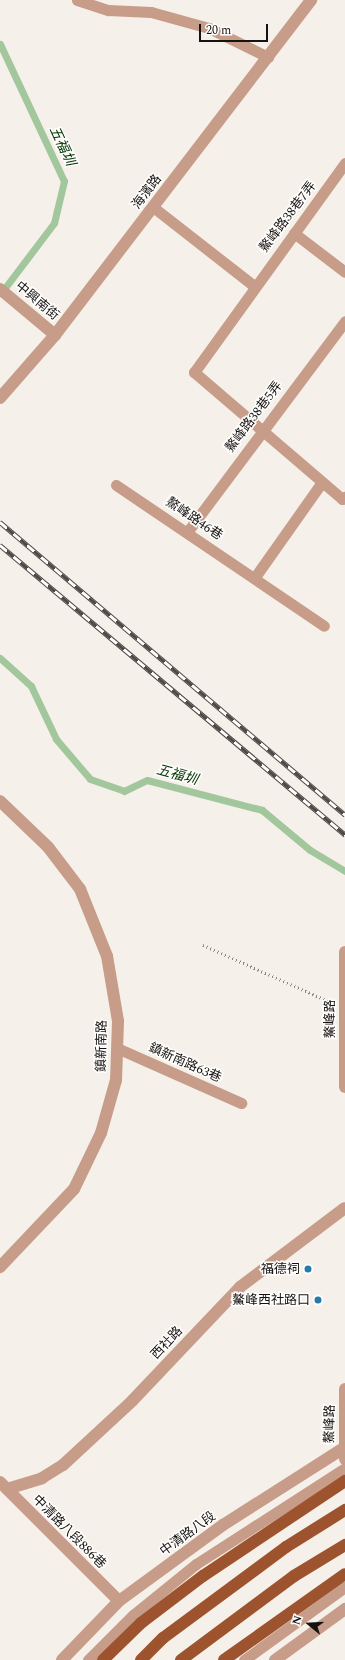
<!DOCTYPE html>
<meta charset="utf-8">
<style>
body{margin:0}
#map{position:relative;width:345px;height:1660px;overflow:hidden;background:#f5f0e9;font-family:Spectral,"Noto Sans TC",serif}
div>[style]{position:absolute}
.stream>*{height:7px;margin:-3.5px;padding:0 3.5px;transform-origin:3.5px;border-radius:3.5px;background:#a3c79d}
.path>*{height:2.5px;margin-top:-1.25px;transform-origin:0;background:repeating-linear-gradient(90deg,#8a8782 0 1px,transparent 0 4px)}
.service>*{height:11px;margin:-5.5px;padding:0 5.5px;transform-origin:5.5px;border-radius:5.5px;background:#c79c88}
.minor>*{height:12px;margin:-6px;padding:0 6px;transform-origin:6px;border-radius:6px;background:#c79c88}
.tertiary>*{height:12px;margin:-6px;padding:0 6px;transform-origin:6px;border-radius:6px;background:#c79c88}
.primary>*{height:12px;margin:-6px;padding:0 6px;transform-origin:6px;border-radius:6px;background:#9d542e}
.rail>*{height:4.5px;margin-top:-2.25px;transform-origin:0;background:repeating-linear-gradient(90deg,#fffefd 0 9px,#4c4946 0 18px);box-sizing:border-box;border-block:1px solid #4c4946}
.dots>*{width:11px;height:11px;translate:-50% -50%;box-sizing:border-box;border:2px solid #fffefd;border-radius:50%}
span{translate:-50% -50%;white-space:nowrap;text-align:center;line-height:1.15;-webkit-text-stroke:3px #fffefd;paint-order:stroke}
.street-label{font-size:13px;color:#151311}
.poi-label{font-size:13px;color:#151311}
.right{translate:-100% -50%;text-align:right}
.water-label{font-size:14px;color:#023600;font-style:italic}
.north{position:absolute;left:289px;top:1604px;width:40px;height:40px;-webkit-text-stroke:3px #fffefd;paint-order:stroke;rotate:288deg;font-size:11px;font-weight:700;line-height:16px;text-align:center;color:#151311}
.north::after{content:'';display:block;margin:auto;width:14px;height:18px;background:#151311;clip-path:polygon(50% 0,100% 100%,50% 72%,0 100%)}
.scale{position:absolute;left:199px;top:24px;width:69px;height:18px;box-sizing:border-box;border:2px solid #151311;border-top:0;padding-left:5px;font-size:12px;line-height:14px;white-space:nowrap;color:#151311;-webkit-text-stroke:3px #fffefd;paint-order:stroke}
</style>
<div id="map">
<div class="stream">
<i style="left:0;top:44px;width:151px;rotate:65deg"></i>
<i style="left:64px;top:181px;width:43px;rotate:103.4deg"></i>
<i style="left:54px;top:223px;width:88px;rotate:127.1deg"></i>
<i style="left:0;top:658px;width:42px;rotate:42.1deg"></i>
<i style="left:31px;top:686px;width:59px;rotate:64.7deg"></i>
<i style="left:56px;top:739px;width:52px;rotate:49.6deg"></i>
<i style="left:90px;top:779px;width:36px;rotate:19deg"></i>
<i style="left:124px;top:791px;width:25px;rotate:-26deg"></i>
<i style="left:147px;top:780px;width:119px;rotate:14.6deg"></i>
<i style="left:262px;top:810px;width:62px;rotate:39.8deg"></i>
<i style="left:310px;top:850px;width:41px;rotate:31deg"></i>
</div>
<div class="path">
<i style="left:203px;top:945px;width:137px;rotate:24.1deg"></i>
</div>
<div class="service">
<i style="left:77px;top:0;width:33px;rotate:18deg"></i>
<i style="left:108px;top:10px;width:43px;rotate:2.7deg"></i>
<i style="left:151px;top:12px;width:60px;rotate:15.4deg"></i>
<i style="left:209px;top:28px;width:66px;rotate:26.2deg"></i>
<i style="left:345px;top:163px;width:258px;rotate:125.8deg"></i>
<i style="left:194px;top:372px;width:195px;rotate:40.6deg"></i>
<i style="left:342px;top:499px;width:4px;rotate:-34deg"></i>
<i style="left:153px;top:207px;width:128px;rotate:38deg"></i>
<i style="left:294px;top:233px;width:64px;rotate:37.4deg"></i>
<i style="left:116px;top:485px;width:251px;rotate:34.1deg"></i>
<i style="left:188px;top:531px;width:262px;rotate:-53.2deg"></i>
<i style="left:255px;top:577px;width:116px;rotate:-54.8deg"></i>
<i style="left:117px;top:1048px;width:136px;rotate:23.9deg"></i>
<i style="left:88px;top:1660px;width:64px;rotate:-45deg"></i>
<i style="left:133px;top:1615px;width:81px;rotate:-39deg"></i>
<i style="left:196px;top:1564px;width:177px;rotate:-32.8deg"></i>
<i style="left:244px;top:1660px;width:125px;rotate:-35.9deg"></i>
</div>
<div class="minor">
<i style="left:0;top:289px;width:72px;rotate:39.9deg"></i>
<i style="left:0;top:801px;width:66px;rotate:43.8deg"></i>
<i style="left:48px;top:847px;width:53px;rotate:52.7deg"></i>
<i style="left:80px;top:889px;width:72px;rotate:68.1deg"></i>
<i style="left:107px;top:956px;width:66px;rotate:80.4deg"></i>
<i style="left:118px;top:1021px;width:59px;rotate:91.9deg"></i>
<i style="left:116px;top:1080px;width:55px;rotate:105.8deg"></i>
<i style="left:101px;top:1133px;width:62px;rotate:115.7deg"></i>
<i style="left:74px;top:1189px;width:108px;rotate:133.5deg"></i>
<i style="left:0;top:1482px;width:168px;rotate:45deg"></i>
<i style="left:7px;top:1489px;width:37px;rotate:-17deg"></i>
<i style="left:42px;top:1478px;width:25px;rotate:-32deg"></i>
<i style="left:63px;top:1465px;width:94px;rotate:-42.8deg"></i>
<i style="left:132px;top:1401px;width:157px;rotate:-46.5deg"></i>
<i style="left:240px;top:1287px;width:131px;rotate:-37deg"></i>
</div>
<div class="tertiary">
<i style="left:0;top:398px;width:84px;rotate:-48.9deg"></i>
<i style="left:55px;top:335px;width:422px;rotate:-52.6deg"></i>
<i style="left:345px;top:952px;width:135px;rotate:90deg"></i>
<i style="left:345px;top:1389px;width:70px;rotate:90deg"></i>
<i style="left:62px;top:1660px;width:82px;rotate:-46deg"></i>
<i style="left:119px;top:1601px;width:129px;rotate:-36.2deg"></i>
<i style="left:223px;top:1525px;width:143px;rotate:-32.5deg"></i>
<i style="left:275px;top:1660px;width:87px;rotate:-36.1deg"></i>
</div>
<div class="primary">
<i style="left:103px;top:1660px;width:53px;rotate:-44.2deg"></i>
<i style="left:141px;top:1623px;width:78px;rotate:-37.2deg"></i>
<i style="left:203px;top:1576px;width:171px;rotate:-33.8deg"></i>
<i style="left:141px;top:1660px;width:31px;rotate:-45deg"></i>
<i style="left:163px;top:1638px;width:153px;rotate:-36.5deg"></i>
<i style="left:286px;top:1547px;width:70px;rotate:-32.1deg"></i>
<i style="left:181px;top:1660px;width:141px;rotate:-36.6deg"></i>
<i style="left:294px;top:1576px;width:60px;rotate:-31.3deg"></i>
<i style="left:224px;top:1660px;width:148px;rotate:-35.4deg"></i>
</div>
<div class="rail">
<i style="left:0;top:522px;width:453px;rotate:40.3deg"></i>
<i style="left:0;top:545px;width:451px;rotate:40deg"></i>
</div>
<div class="dots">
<i style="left:308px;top:1269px;background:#207caa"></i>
<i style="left:318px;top:1300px;background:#207caa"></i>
</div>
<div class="street-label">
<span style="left:147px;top:192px;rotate:-53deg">海濱路</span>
<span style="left:288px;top:217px;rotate:-53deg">鰲峰路38巷7弄</span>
<span style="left:37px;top:301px;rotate:40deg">中興南街</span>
<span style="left:254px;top:417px;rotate:-53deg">鰲峰路38巷5弄</span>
<span style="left:194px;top:519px;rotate:34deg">鰲峰路46巷</span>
<span style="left:330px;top:1019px;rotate:-90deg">鰲峰路</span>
<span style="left:102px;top:1046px;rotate:-89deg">鎮新南路</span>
<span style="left:185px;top:1063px;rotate:24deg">鎮新南路63巷</span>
<span style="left:167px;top:1343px;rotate:-47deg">西社路</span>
<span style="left:330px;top:1424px;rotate:-89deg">鰲峰路</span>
<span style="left:69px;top:1532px;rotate:45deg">中清路八段886巷</span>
<span style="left:188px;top:1534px;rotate:-36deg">中清路八段</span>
</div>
<div class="poi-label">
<span class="right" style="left:300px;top:1269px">福德祠</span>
<span class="right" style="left:310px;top:1300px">鰲峰西社路口</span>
</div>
<div class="water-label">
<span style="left:62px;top:146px;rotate:65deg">五福圳</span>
<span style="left:177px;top:775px;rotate:15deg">五福圳</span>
</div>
<div class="north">N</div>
<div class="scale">20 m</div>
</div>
